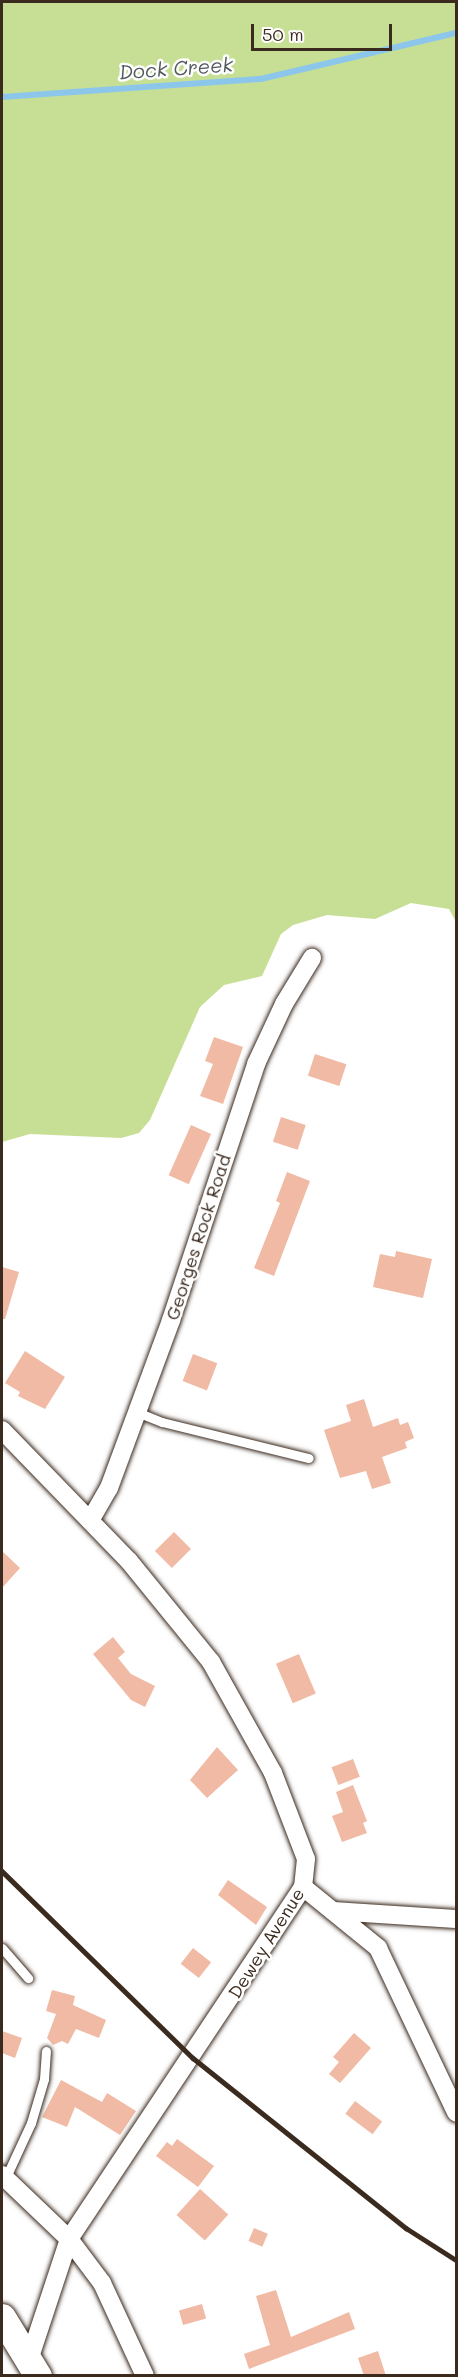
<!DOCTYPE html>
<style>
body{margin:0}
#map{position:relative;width:458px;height:2377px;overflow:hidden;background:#fff;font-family:Mali,sans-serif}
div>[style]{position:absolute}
.green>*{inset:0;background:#c7df95}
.stream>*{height:6px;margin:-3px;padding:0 3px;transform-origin:3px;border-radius:3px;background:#8cc7eb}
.building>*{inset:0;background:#f1baa5;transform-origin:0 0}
.roads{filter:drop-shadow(0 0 2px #3b2a1e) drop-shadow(0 0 2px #3b2a1e)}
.service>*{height:9px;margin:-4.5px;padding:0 4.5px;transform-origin:4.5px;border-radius:4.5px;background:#fff}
.minor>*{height:18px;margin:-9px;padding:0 9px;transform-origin:9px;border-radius:9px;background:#fff}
.secondary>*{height:27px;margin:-13.5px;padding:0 13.5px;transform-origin:13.5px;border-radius:13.5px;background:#fff}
.rail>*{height:4.5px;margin:-2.25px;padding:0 2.25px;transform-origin:2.25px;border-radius:2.25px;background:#3b2a1e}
span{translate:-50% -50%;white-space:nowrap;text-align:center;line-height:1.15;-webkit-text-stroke:5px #fff;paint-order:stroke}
.street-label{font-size:18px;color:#3b2a1e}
.water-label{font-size:20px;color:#53595c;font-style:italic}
.frame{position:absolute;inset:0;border:3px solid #3b2a1e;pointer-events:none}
.scale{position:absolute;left:251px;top:24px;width:141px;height:27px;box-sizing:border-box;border:3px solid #3b2a1e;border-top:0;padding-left:8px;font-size:18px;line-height:21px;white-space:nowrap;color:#3b2a1e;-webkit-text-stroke:4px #fff;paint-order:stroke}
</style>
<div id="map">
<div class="green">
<i style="clip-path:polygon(2px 2px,456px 2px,456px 922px,449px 909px,411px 903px,375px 919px,327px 915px,293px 925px,281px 934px,262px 976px,224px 985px,200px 1007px,150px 1120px,139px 1133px,121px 1138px,30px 1134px,2px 1142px)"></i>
</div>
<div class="stream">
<i style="left:2px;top:97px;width:260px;rotate:-4deg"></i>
<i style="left:261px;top:79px;width:200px;rotate:-13.3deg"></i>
</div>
<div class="building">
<i style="clip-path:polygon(214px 1037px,243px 1047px,223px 1104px,200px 1096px,213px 1064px,205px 1061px)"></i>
<i style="left:315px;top:1054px;width:33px;height:23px;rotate:18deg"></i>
<i style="left:281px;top:1117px;width:26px;height:26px;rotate:18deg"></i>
<i style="left:191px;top:1125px;width:22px;height:55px;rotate:24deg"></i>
<i style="clip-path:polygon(287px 1172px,310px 1181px,274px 1276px,254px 1268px,280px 1203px,276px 1201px)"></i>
<i style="clip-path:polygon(396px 1251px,432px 1259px,423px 1298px,373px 1287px,380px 1254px,395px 1257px)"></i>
<i style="clip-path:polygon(2px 1267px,19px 1272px,5px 1319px,2px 1319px)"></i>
<i style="clip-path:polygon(25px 1351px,65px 1377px,45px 1409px,18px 1396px,20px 1392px,5px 1383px)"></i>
<i style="left:193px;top:1354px;width:26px;height:29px;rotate:21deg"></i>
<i style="clip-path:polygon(364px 1399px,373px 1427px,398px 1418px,400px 1425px,408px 1422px,414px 1438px,405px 1442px,407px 1448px,382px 1457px,391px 1483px,372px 1489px,366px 1471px,340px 1478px,324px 1430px,351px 1421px,346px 1405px)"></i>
<i style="left:174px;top:1532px;width:24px;height:27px;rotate:45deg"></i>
<i style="clip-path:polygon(2px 1551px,20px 1568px,2px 1588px)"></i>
<i style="clip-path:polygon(113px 1637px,125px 1652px,118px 1658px,131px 1674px,155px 1686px,145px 1707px,131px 1700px,93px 1654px)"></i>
<i style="left:299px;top:1654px;width:43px;height:25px;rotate:67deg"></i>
<i style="clip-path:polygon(217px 1747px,238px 1770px,207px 1798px,190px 1780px)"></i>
<i style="left:353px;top:1759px;width:19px;height:23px;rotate:69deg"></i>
<i style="clip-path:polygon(353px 1785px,367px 1821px,363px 1823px,367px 1833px,342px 1842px,332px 1816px,343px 1812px,336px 1792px)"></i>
<i style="clip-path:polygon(228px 1880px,267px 1907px,256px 1925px,218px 1895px)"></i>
<i style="left:193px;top:1948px;width:23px;height:20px;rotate:38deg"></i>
<i style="clip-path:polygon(52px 1990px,75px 1996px,73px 2005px,106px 2020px,99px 2038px,76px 2029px,68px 2044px,62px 2041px,53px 2045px,47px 2038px,56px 2014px,46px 2011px)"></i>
<i style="clip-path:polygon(2px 2031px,22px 2038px,15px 2058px,2px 2053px)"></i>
<i style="clip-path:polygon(354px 2033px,371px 2048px,340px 2083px,329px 2074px,339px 2062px,333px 2057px)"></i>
<i style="clip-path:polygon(61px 2080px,102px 2102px,107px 2093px,136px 2111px,120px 2135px,75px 2107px,67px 2127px,42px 2117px)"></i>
<i style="left:355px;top:2101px;width:34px;height:16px;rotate:37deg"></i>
<i style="clip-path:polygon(177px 2139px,214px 2166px,198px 2187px,156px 2156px,167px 2142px,172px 2146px)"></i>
<i style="left:200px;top:2189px;width:38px;height:35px;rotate:42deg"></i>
<i style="left:254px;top:2228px;width:15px;height:14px;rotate:23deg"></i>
<i style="clip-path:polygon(276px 2290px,291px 2337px,349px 2312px,355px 2329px,249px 2369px,244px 2354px,270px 2345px,256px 2296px)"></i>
<i style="left:202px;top:2304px;width:15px;height:24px;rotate:74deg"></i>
<i style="clip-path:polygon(378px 2351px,386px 2376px,364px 2376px,358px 2358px)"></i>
</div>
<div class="roads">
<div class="service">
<i style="left:137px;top:1412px;width:27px;rotate:22deg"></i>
<i style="left:162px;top:1422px;width:151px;rotate:13.8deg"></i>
<i style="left:2px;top:1948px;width:40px;rotate:49deg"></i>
<i style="left:6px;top:2177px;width:60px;rotate:-65.2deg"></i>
<i style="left:31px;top:2123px;width:46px;rotate:-73.5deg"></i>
<i style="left:44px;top:2079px;width:28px;rotate:-86deg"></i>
</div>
<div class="minor">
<i style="left:2px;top:1430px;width:182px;rotate:45.9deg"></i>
<i style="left:129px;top:1561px;width:130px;rotate:50.9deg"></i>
<i style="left:211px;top:1662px;width:127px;rotate:60.8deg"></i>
<i style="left:273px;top:1773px;width:92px;rotate:69deg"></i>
<i style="left:306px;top:1859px;width:28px;rotate:96deg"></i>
<i style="left:303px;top:1887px;width:423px;rotate:123.6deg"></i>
<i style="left:69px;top:2239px;width:127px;rotate:108.3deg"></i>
<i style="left:91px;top:1519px;width:36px;rotate:-60deg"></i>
<i style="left:109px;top:1488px;width:179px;rotate:-69.7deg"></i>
<i style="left:171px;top:1320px;width:270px;rotate:-71.6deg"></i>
<i style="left:256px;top:1064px;width:66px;rotate:-65deg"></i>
<i style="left:284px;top:1004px;width:54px;rotate:-58.7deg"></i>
<i style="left:303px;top:1887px;width:97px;rotate:39.1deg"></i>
<i style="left:378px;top:1948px;width:182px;rotate:64.6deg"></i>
<i style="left:333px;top:1911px;width:123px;rotate:3.7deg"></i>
<i style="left:2px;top:2175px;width:93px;rotate:43.7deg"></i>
<i style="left:69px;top:2239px;width:55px;rotate:53.1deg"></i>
<i style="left:102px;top:2283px;width:102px;rotate:65.2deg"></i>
</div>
<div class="secondary">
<i style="left:2px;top:2317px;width:69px;rotate:58.6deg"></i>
</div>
</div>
<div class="rail">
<i style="left:2px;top:1871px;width:267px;rotate:44.4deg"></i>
<i style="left:193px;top:2058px;width:273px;rotate:38.6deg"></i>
<i style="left:406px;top:2228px;width:59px;rotate:32.6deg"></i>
</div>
<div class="street-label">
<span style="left:198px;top:1237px;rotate:-72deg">Georges Rock Road</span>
<span style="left:266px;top:1943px;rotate:-58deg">Dewey Avenue</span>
</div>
<div class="water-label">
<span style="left:176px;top:68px;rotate:-4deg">Dock Creek</span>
</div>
<div class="frame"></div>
<div class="scale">50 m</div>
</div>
